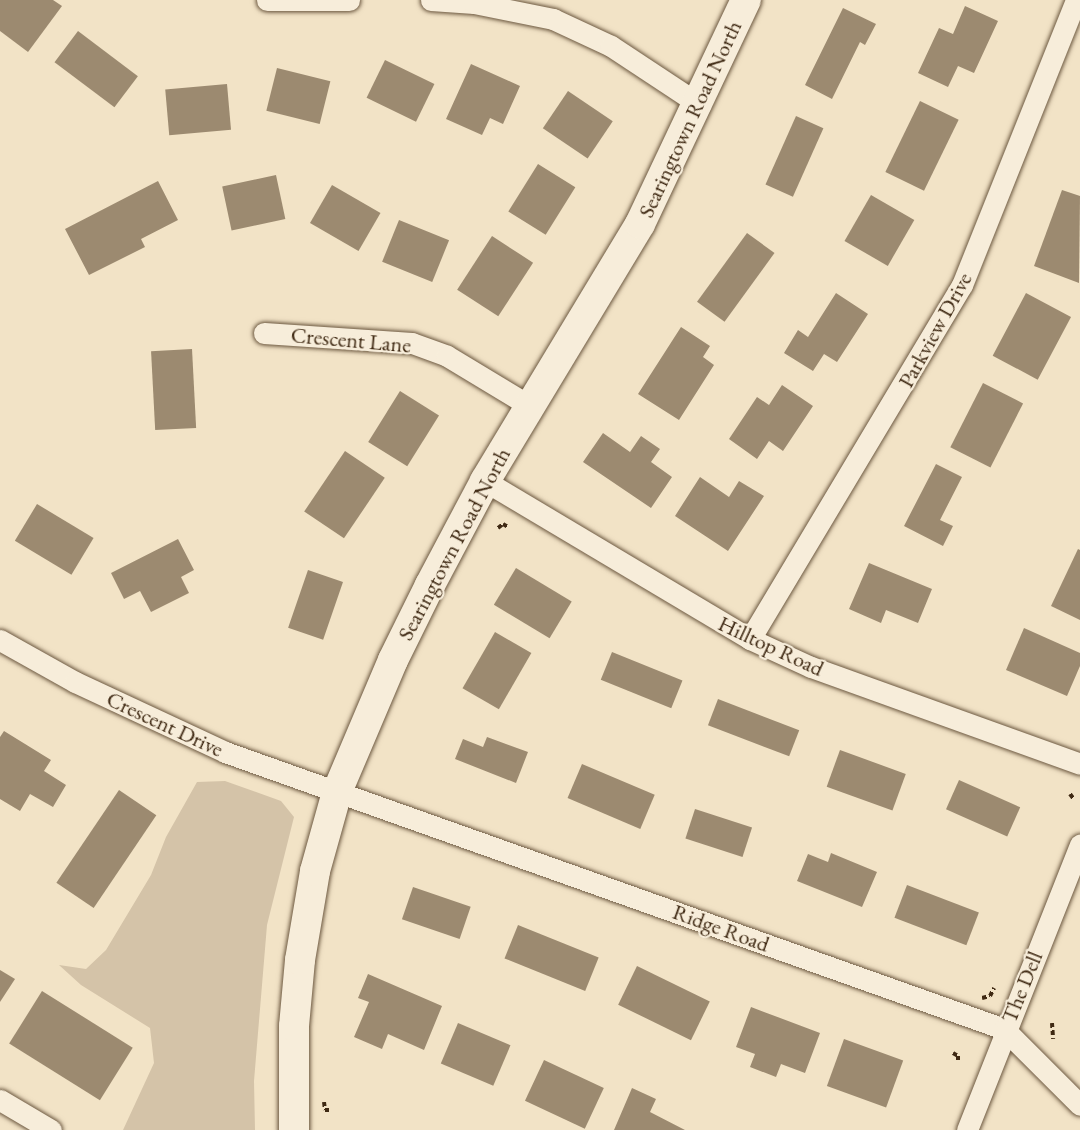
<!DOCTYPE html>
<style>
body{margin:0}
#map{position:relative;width:1080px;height:1130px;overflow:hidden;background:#f2e3c6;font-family:"EB Garamond",serif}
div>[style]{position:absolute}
.green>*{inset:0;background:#d4c3a8}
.building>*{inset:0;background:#9c8a70;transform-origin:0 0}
.path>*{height:4px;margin-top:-2px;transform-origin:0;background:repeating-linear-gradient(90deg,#3f2913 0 4.5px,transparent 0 7.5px)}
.roads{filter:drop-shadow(0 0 2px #6c5840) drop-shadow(0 0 2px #6c5840)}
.street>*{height:21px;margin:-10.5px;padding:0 10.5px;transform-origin:10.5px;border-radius:10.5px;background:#f7edda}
.secondary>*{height:30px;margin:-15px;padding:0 15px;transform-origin:15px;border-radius:15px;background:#f7edda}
span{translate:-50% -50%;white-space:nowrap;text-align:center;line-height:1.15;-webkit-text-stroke:4.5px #f7edda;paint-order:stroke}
.street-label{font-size:22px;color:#3f2913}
</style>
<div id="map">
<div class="green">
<i style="clip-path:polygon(225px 781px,281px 801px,294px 817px,267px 925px,254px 1081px,255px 1130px,123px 1130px,154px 1063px,150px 1028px,81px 985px,59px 965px,86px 969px,106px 950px,151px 875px,166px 837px,197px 782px)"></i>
</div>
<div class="building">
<i style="clip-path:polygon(0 0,53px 0,62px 6px,28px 52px,0 31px)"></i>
<i style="clip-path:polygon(965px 6px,998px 21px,974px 73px,958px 66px,948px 87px,918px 73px,939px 28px,953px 34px)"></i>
<i style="clip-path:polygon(843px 8px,876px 24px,865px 45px,860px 42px,832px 99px,805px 85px)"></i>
<i style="left:78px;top:31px;width:75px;height:39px;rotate:37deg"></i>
<i style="left:385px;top:60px;width:55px;height:42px;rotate:26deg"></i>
<i style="clip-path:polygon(471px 64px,520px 86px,503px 124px,490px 118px,482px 135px,446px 119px)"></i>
<i style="left:277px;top:68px;width:55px;height:44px;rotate:14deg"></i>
<i style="left:227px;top:84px;width:46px;height:62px;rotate:85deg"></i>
<i style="left:568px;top:91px;width:54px;height:45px;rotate:34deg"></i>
<i style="left:920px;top:101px;width:43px;height:79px;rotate:26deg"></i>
<i style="left:796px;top:116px;width:30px;height:75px;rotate:24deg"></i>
<i style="left:538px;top:164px;width:44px;height:56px;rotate:32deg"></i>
<i style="left:276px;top:175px;width:45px;height:55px;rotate:78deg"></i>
<i style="clip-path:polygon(158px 181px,178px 220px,141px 239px,145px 247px,89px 275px,65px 229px)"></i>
<i style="left:332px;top:185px;width:56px;height:44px;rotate:30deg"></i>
<i style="clip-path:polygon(1062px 190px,1080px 196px,1079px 283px,1034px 266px)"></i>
<i style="left:871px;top:195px;width:50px;height:53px;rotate:30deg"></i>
<i style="left:399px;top:220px;width:54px;height:45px;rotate:22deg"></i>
<i style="left:747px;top:233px;width:34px;height:85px;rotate:36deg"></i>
<i style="left:492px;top:236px;width:49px;height:64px;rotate:33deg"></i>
<i style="clip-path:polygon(836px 293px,868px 314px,837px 362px,824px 354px,813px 371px,784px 353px,798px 330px,808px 337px)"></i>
<i style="left:1026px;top:293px;width:51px;height:71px;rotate:28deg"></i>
<i style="clip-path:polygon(681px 327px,710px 346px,703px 357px,714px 365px,679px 420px,638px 394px)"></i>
<i style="left:192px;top:349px;width:79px;height:41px;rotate:87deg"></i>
<i style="left:983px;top:383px;width:45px;height:72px;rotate:27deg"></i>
<i style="clip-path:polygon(782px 385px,813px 406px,783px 451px,769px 441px,757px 459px,729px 439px,757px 397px,769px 405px)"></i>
<i style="left:400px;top:391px;width:46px;height:60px;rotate:32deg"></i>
<i style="clip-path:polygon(603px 433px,630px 452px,641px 436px,660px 449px,651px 462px,672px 477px,651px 508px,583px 462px)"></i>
<i style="left:345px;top:451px;width:48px;height:73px;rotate:34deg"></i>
<i style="clip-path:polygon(936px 464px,962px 477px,940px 520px,953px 526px,943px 546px,904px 526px)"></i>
<i style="clip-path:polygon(700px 477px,729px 497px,739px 481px,764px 496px,728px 551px,675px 516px)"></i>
<i style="left:37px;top:504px;width:66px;height:43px;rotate:31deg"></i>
<i style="clip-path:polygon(178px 539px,194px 570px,181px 577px,189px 593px,151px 612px,140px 591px,124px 599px,111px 573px)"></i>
<i style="clip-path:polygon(1078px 549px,1080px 550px,1080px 620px,1051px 606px)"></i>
<i style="clip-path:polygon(869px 563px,932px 589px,918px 623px,886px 610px,881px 623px,849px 609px)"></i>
<i style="left:516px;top:568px;width:65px;height:43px;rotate:31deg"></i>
<i style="left:308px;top:570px;width:37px;height:61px;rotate:19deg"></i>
<i style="clip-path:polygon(1024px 628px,1080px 653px,1080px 666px,1067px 696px,1006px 670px)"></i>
<i style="left:495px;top:632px;width:42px;height:65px;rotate:30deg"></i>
<i style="left:612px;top:652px;width:76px;height:30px;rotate:22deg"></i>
<i style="left:718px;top:699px;width:87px;height:28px;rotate:21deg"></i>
<i style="clip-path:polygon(4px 731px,51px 760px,44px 771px,66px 785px,53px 807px,30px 794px,20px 811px,0 799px,0 737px)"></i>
<i style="clip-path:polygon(487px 737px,528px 752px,516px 783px,455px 759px,463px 739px,483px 747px)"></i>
<i style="left:840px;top:750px;width:70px;height:39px;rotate:20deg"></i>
<i style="left:582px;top:764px;width:79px;height:37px;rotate:23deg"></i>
<i style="left:959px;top:780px;width:67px;height:32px;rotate:24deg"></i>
<i style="left:119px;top:790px;width:45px;height:112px;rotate:34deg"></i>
<i style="left:695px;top:809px;width:60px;height:31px;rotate:18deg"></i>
<i style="clip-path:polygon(831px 853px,877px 872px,862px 907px,797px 881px,808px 854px,828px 862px)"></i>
<i style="left:907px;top:885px;width:77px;height:35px;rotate:21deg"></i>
<i style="left:413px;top:887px;width:61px;height:34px;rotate:19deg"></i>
<i style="left:518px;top:925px;width:87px;height:36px;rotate:22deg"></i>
<i style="left:637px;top:966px;width:81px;height:43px;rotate:26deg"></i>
<i style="clip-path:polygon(0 970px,15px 979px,0 1002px)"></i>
<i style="clip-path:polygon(368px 974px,442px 1006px,424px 1050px,388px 1034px,382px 1049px,354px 1037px,369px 1002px,358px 998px)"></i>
<i style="left:42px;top:991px;width:107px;height:62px;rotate:32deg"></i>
<i style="clip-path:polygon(751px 1007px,820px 1033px,805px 1073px,781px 1064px,776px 1077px,750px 1067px,755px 1054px,736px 1047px)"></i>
<i style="left:458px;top:1023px;width:57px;height:44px;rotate:23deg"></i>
<i style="left:844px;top:1039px;width:63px;height:50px;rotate:20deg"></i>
<i style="left:544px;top:1060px;width:66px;height:45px;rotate:25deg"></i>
<i style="clip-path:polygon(632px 1088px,656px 1099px,650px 1112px,685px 1130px,614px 1130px)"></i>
</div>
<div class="path">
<i style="left:498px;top:528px;width:6px;rotate:-39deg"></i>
<i style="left:503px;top:524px;width:6px;rotate:31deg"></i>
<i style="left:1070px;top:794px;width:5px;rotate:53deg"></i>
<i style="left:982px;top:998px;width:8px;rotate:-14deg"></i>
<i style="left:990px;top:996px;width:9px;rotate:-63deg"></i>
<i style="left:1052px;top:1023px;width:16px;rotate:86deg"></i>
<i style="left:953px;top:1053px;width:6px;rotate:31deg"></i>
<i style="left:958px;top:1056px;width:5px;rotate:90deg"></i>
<i style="left:324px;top:1102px;width:8px;rotate:83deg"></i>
<i style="left:325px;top:1110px;width:7px"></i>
</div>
<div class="roads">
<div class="street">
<i style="left:267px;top:0;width:82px"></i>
<i style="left:431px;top:0;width:43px;rotate:4deg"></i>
<i style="left:474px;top:3px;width:81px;rotate:11.4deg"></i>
<i style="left:553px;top:19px;width:64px;rotate:25deg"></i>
<i style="left:611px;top:46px;width:107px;rotate:33.5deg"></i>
<i style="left:264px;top:333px;width:148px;rotate:3.9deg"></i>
<i style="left:412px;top:343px;width:37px;rotate:20deg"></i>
<i style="left:447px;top:356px;width:97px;rotate:31.1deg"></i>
<i style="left:485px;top:481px;width:309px;rotate:30.8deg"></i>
<i style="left:750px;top:639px;width:67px;rotate:24.7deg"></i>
<i style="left:811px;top:667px;width:286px;rotate:19.8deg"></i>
<i style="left:750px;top:639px;width:413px;rotate:-59.1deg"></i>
<i style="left:962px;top:285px;width:307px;rotate:-68.2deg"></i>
<i style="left:0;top:640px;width:86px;rotate:29.2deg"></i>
<i style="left:75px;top:682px;width:166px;rotate:25deg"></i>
<i style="left:225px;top:752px;width:827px;rotate:19.57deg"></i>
<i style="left:1004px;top:1029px;width:107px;rotate:45deg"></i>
<i style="left:0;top:1100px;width:59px;rotate:30.5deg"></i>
<i style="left:967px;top:1130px;width:307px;rotate:-68.4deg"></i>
</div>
<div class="secondary">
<i style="left:294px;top:1130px;width:104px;rotate:-90deg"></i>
<i style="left:294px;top:1026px;width:66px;rotate:-84.8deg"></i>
<i style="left:300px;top:960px;width:90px;rotate:-80.4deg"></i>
<i style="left:315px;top:871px;width:82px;rotate:-74.4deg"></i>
<i style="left:337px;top:792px;width:143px;rotate:-67deg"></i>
<i style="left:393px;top:660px;width:84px;rotate:-63.7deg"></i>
<i style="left:430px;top:585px;width:118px;rotate:-62.1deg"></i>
<i style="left:485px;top:481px;width:300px;rotate:-58.9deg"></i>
<i style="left:640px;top:224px;width:248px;rotate:-64.7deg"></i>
</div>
</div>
<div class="street-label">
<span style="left:690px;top:119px;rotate:-65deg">Searingtown Road North</span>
<span style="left:935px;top:330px;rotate:-61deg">Parkview Drive</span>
<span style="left:351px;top:340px;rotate:5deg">Crescent Lane</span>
<span style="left:454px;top:544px;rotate:-62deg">Searingtown Road North</span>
<span style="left:771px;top:646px;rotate:25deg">Hilltop Road</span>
<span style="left:165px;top:724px;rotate:25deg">Crescent Drive</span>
<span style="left:721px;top:928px;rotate:20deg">Ridge Road</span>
<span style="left:1022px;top:987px;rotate:-68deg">The Dell</span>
</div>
</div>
